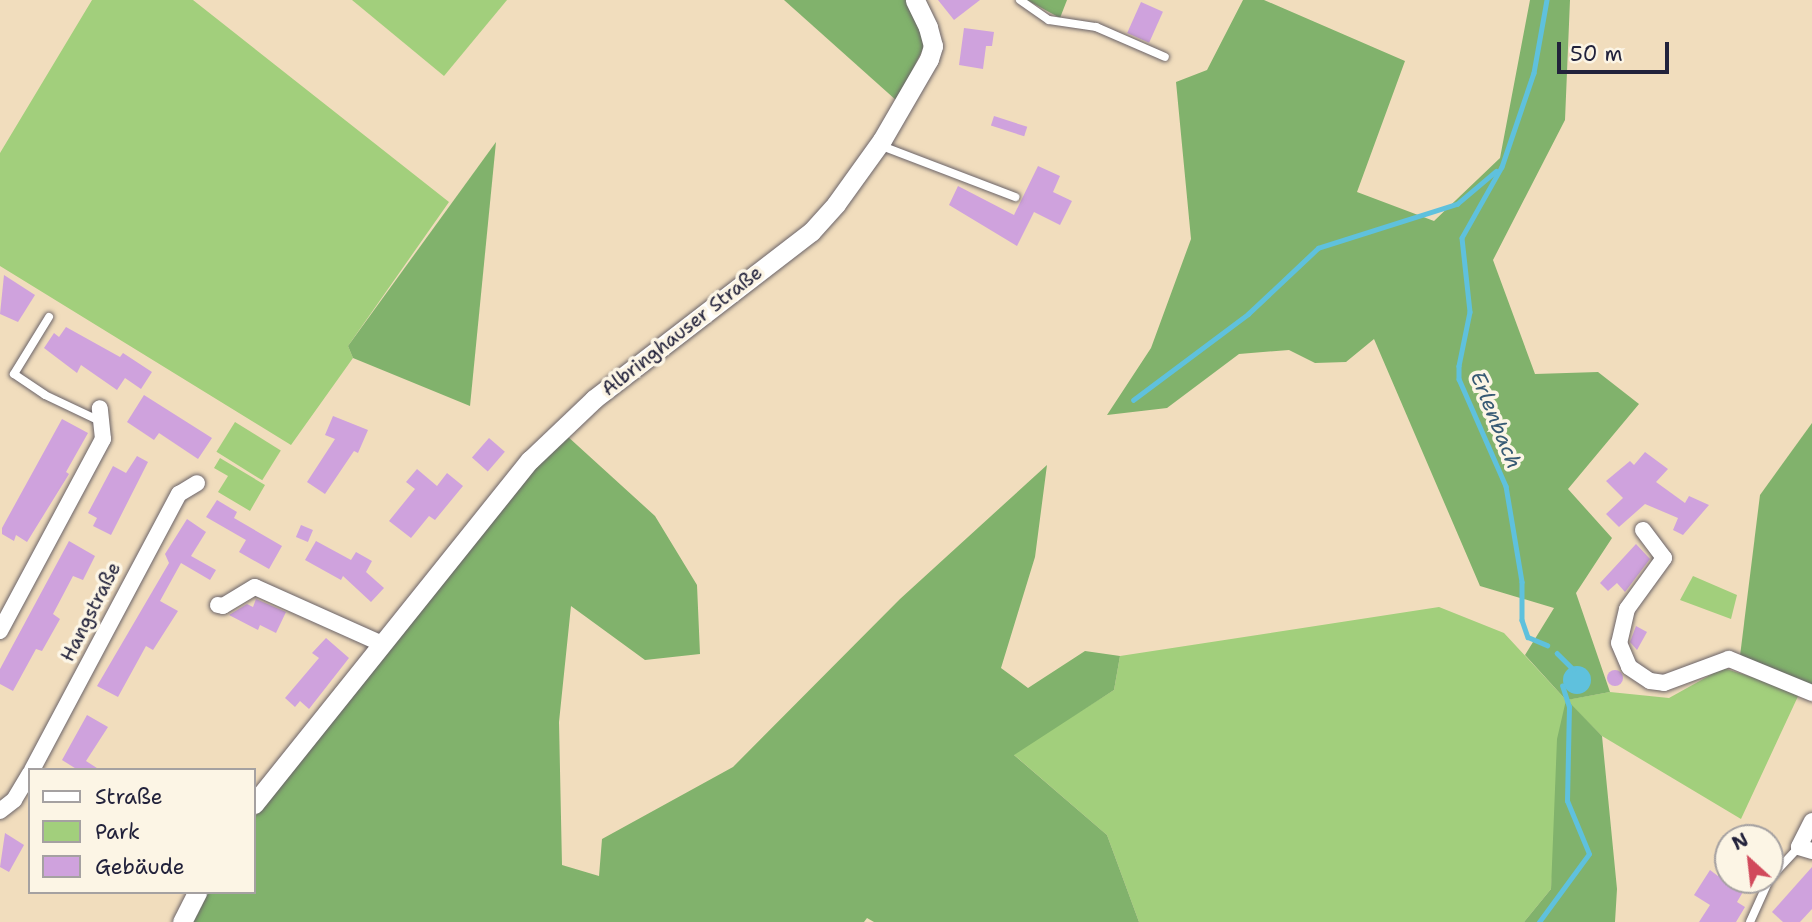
<!DOCTYPE html>
<meta charset="utf-8">
<style>
body{margin:0}
#map{position:relative;width:1812px;height:922px;overflow:hidden;background:#f1ddbd;font-family:"Shantell Sans",sans-serif}
div>[style]{position:absolute}
.green>*{inset:0;background:#a2cf7c;transform-origin:0 0}
.forest>*{inset:0;background:#81b26c}
.water>*{inset:0;background:#5fc1dd}
.round{border-radius:50%}
.stream>*{height:4.5px;margin:-2.25px;padding:0 2.25px;transform-origin:2.25px;border-radius:2.25px;background:#5fc1dd}
.building>*{inset:0;background:#cfa2dd;transform-origin:0 0}
.roads{filter:drop-shadow(0 0 2px #6a6368) drop-shadow(0 0 2px #6a6368)}
.service>*{height:8px;margin:-4px;padding:0 4px;transform-origin:4px;border-radius:4px;background:#fff}
.minor>*{height:16px;margin:-8px;padding:0 8px;transform-origin:8px;border-radius:8px;background:#fff}
.tertiary>*{height:19px;margin:-9.5px;padding:0 9.5px;transform-origin:9.5px;border-radius:9.5px;background:#fff}
span{translate:-50% -50%;white-space:nowrap;text-align:center;line-height:1.15;-webkit-text-stroke:7px #fcf5e5;paint-order:stroke}
.street-label{font-size:19px;color:#22223b}
.water-label{font-size:21px;color:#375a74;font-style:italic}
.legend{position:absolute;left:28px;top:768px;width:228px;height:126px;box-sizing:border-box;background:#fcf5e5;border:2px solid #a5a1a1;margin:0;padding:9px 12px;list-style:none;font-size:21px;color:#22223b}
.legend li{display:flex;align-items:center;gap:14px;height:35px}
.legend b{width:35px;border:2px solid #a5a1a1}
.north{position:absolute;left:1714px;top:824px;width:70px;height:70px;box-sizing:border-box;background:#fcf5e5;border:2px solid #a5a1a1;border-radius:50%;rotate:333deg;font-size:19px;font-weight:700;line-height:28px;text-align:center;color:#22223b}
.north::after{content:'';display:block;margin:auto;width:24px;height:32px;background:#d1495b;clip-path:polygon(50% 0,100% 100%,50% 72%,0 100%)}
.scale{position:absolute;left:1557px;top:42px;width:112px;height:32px;box-sizing:border-box;border:4px solid #22223b;border-top:0;padding-left:9px;font-size:21px;line-height:24px;white-space:nowrap;color:#22223b;-webkit-text-stroke:5px #fcf5e5;paint-order:stroke}
</style>
<div id="map">
<div class="green">
<i style="clip-path:polygon(92px 0,193px 0,449px 202px,348px 346px,353px 358px,291px 445px,0 266px,0 153px)"></i>
<i style="clip-path:polygon(352px 0,507px 0,444px 76px)"></i>
<i style="left:235px;top:422px;width:54px;height:35px;rotate:32deg"></i>
<i style="clip-path:polygon(220px 458px,265px 485px,250px 511px,218px 492px,228px 476px,214px 468px)"></i>
<i style="clip-path:polygon(1693px 576px,1737px 595px,1731px 619px,1680px 600px)"></i>
<i style="clip-path:polygon(1439px 607px,1504px 633px,1566px 700px,1610px 692px,1669px 698px,1723px 668px,1800px 692px,1741px 819px,1602px 736px,1566px 700px,1551px 889px,1524px 922px,1139px 922px,1107px 835px,1013px 754px,1114px 690px,1120px 656px)"></i>
</div>
<div class="forest">
<i style="clip-path:polygon(784px 0,906px 0,926px 43px,897px 101px)"></i>
<i style="clip-path:polygon(1027px 0,1067px 0,1060px 18px)"></i>
<i style="clip-path:polygon(1243px 0,1264px 0,1405px 61px,1357px 192px,1434px 221px,1500px 158px,1530px 0,1570px 0,1565px 120px,1493px 260px,1535px 374px,1598px 372px,1639px 404px,1568px 489px,1612px 538px,1576px 593px,1610px 692px,1567px 700px,1602px 736px,1617px 889px,1615px 922px,1524px 922px,1551px 889px,1557px 739px,1566px 700px,1525px 655px,1554px 608px,1480px 586px,1374px 339px,1346px 362px,1315px 363px,1289px 350px,1239px 354px,1167px 408px,1107px 415px,1151px 348px,1191px 239px,1176px 82px,1207px 70px)"></i>
<i style="clip-path:polygon(496px 142px,470px 406px,353px 358px,348px 346px)"></i>
<i style="clip-path:polygon(1812px 423px,1812px 690px,1740px 656px,1760px 495px)"></i>
<i style="clip-path:polygon(566px 435px,655px 516px,697px 585px,700px 654px,645px 660px,571px 606px,559px 722px,562px 865px,599px 876px,602px 839px,733px 767px,900px 599px,1047px 465px,1035px 557px,1001px 668px,1028px 688px,1085px 651px,1120px 656px,1114px 690px,1014px 755px,1107px 835px,1139px 922px,874px 922px,867px 918px,864px 922px,189px 922px,204px 892px,254px 892px,254px 818px,520px 479px)"></i>
</div>
<div class="water">
<i class="round" style="left:1563px;top:666px;width:28px;height:28px"></i>
</div>
<div class="stream">
<i style="left:1547px;top:0;width:74px;rotate:100.1deg"></i>
<i style="left:1534px;top:73px;width:99px;rotate:108.8deg"></i>
<i style="left:1502px;top:167px;width:81px;rotate:119.4deg"></i>
<i style="left:1462px;top:238px;width:74px;rotate:83.8deg"></i>
<i style="left:1470px;top:312px;width:55px;rotate:101.5deg"></i>
<i style="left:1459px;top:366px;width:13px;rotate:90deg"></i>
<i style="left:1459px;top:379px;width:117px;rotate:66.3deg"></i>
<i style="left:1506px;top:486px;width:97px;rotate:80.5deg"></i>
<i style="left:1522px;top:582px;width:38px;rotate:90deg"></i>
<i style="left:1522px;top:620px;width:18px;rotate:71deg"></i>
<i style="left:1528px;top:637px;width:21px;rotate:23deg"></i>
<i style="left:1133px;top:400px;width:144px;rotate:-36.8deg"></i>
<i style="left:1248px;top:314px;width:96px;rotate:-43.3deg"></i>
<i style="left:1318px;top:248px;width:146px;rotate:-17.6deg"></i>
<i style="left:1457px;top:204px;width:51px;rotate:-40.2deg"></i>
<i style="left:1557px;top:653px;width:23px;rotate:45deg"></i>
<i style="left:1539px;top:922px;width:84px;rotate:-53.7deg"></i>
<i style="left:1589px;top:854px;width:57px;rotate:-112.5deg"></i>
<i style="left:1567px;top:801px;width:94px;rotate:-88.8deg"></i>
<i style="left:1569px;top:707px;width:22px;rotate:-108deg"></i>
</div>
<div class="building">
<i style="clip-path:polygon(938px 0,980px 0,954px 20px)"></i>
<i style="left:1141px;top:2px;width:24px;height:34px;rotate:24deg"></i>
<i style="clip-path:polygon(964px 28px,994px 32px,992px 46px,986px 46px,983px 69px,959px 65px)"></i>
<i style="left:994px;top:116px;width:35px;height:10px;rotate:18deg"></i>
<i style="clip-path:polygon(1038px 166px,1060px 176px,1053px 192px,1072px 201px,1060px 225px,1034px 212px,1017px 246px,949px 205px,958px 186px,1014px 215px)"></i>
<i style="clip-path:polygon(4px 275px,35px 295px,18px 322px,0 314px)"></i>
<i style="clip-path:polygon(66px 327px,120px 357px,123px 353px,152px 372px,141px 389px,125px 378px,117px 390px,81px 365px,77px 373px,44px 348px,54px 333px,59px 337px)"></i>
<i style="clip-path:polygon(144px 395px,212px 438px,198px 459px,159px 433px,154px 440px,127px 422px)"></i>
<i style="clip-path:polygon(333px 416px,368px 430px,358px 453px,354px 451px,325px 494px,307px 482px,335px 439px,325px 435px)"></i>
<i style="clip-path:polygon(62px 419px,88px 433px,66px 472px,69px 474px,27px 542px,16px 535px,14px 541px,2px 534px,2px 528px)"></i>
<i style="left:489px;top:438px;width:21px;height:26px;rotate:41deg"></i>
<i style="clip-path:polygon(1645px 452px,1668px 469px,1656px 482px,1685px 503px,1689px 496px,1709px 505px,1683px 535px,1673px 530px,1678px 518px,1645px 504px,1619px 527px,1606px 514px,1623px 498px,1606px 481px,1630px 461px,1634px 465px)"></i>
<i style="clip-path:polygon(137px 456px,148px 462px,111px 535px,93px 526px,97px 518px,88px 513px,113px 466px,126px 473px)"></i>
<i style="clip-path:polygon(417px 469px,437px 486px,447px 473px,463px 486px,435px 520px,429px 516px,411px 538px,389px 521px,415px 489px,406px 482px)"></i>
<i style="clip-path:polygon(217px 500px,237px 512px,234px 518px,282px 546px,269px 569px,239px 552px,246px 540px,206px 517px)"></i>
<i style="clip-path:polygon(187px 519px,206px 532px,191px 556px,216px 570px,210px 580px,181px 563px,160px 601px,178px 611px,153px 650px,146px 646px,118px 697px,97px 686px,169px 563px,165px 554px)"></i>
<i style="left:301px;top:525px;width:13px;height:13px;rotate:23deg"></i>
<i style="clip-path:polygon(69px 541px,95px 556px,83px 580px,73px 576px,53px 614px,60px 619px,42px 651px,36px 649px,13px 691px,0 684px,0 669px)"></i>
<i style="clip-path:polygon(316px 541px,351px 560px,356px 552px,372px 561px,366px 572px,384px 588px,371px 602px,343px 576px,341px 580px,305px 560px)"></i>
<i style="clip-path:polygon(1636px 544px,1650px 559px,1625px 592px,1617px 583px,1608px 591px,1600px 583px)"></i>
<i style="clip-path:polygon(256px 599px,286px 612px,276px 633px,260px 625px,258px 630px,229px 615px,247px 604px,253px 607px)"></i>
<i style="clip-path:polygon(1636px 626px,1647px 632px,1637px 650px,1630px 642px)"></i>
<i style="clip-path:polygon(326px 638px,349px 658px,309px 709px,300px 701px,295px 707px,285px 698px,319px 658px,312px 653px)"></i>
<i class="round" style="left:1607px;top:670px;width:16px;height:16px"></i>
<i style="clip-path:polygon(87px 715px,108px 727px,86px 761px,100px 770px,78px 770px,62px 760px)"></i>
<i style="clip-path:polygon(5px 833px,24px 845px,9px 872px,0 867px)"></i>
<i style="clip-path:polygon(1728px 860px,1728px 880px,1750px 880px,1737px 902px,1745px 907px,1736px 922px,1699px 922px,1710px 905px,1694px 895px,1710px 870px,1718px 876px)"></i>
<i style="clip-path:polygon(1812px 867px,1812px 909px,1800px 922px,1783px 922px,1772px 912px)"></i>
</div>
<div class="roads">
<div class="service">
<i style="left:1020px;top:0;width:35px;rotate:35deg"></i>
<i style="left:1049px;top:20px;width:48px;rotate:8.5deg"></i>
<i style="left:1096px;top:27px;width:75px;rotate:23.5deg"></i>
<i style="left:879px;top:145px;width:146px;rotate:20.9deg"></i>
<i style="left:49px;top:317px;width:67px;rotate:121.6deg"></i>
<i style="left:14px;top:374px;width:37px;rotate:34deg"></i>
<i style="left:45px;top:395px;width:61px;rotate:25.3deg"></i>
<i style="left:1770px;top:878px;width:42px;rotate:-46.9deg"></i>
<i style="left:1750px;top:922px;width:46px;rotate:-65.7deg"></i>
</div>
<div class="minor">
<i style="left:1643px;top:530px;width:35px;rotate:53deg"></i>
<i style="left:1664px;top:558px;width:63px;rotate:126deg"></i>
<i style="left:1627px;top:609px;width:35px;rotate:103deg"></i>
<i style="left:1619px;top:643px;width:26px;rotate:67deg"></i>
<i style="left:1629px;top:667px;width:25px;rotate:34deg"></i>
<i style="left:1650px;top:681px;width:14px;rotate:8deg"></i>
<i style="left:1664px;top:683px;width:69px;rotate:-20.3deg"></i>
<i style="left:1729px;top:659px;width:90px;rotate:22.3deg"></i>
<i style="left:218px;top:605px;width:5px;rotate:11deg"></i>
<i style="left:223px;top:606px;width:37px;rotate:-31deg"></i>
<i style="left:255px;top:587px;width:137px;rotate:24.1deg"></i>
<i style="left:0;top:631px;width:218px;rotate:-61.8deg"></i>
<i style="left:103px;top:439px;width:31px;rotate:-96deg"></i>
<i style="left:32px;top:770px;width:313px;rotate:-62deg"></i>
<i style="left:179px;top:494px;width:21px;rotate:-31deg"></i>
<i style="left:0;top:811px;width:18px;rotate:-38deg"></i>
<i style="left:14px;top:800px;width:31px;rotate:-59deg"></i>
<i style="left:1812px;top:821px;width:29px;rotate:117deg"></i>
<i style="left:1799px;top:847px;width:14px;rotate:17deg"></i>
</div>
<div class="tertiary">
<i style="left:254px;top:804px;width:441px;rotate:-51.3deg"></i>
<i style="left:530px;top:460px;width:88px;rotate:-43.6deg"></i>
<i style="left:594px;top:399px;width:274px;rotate:-37.6deg"></i>
<i style="left:811px;top:232px;width:38px;rotate:-48deg"></i>
<i style="left:836px;top:204px;width:79px;rotate:-54.3deg"></i>
<i style="left:882px;top:140px;width:94px;rotate:-59.9deg"></i>
<i style="left:929px;top:59px;width:14px;rotate:-73deg"></i>
<i style="left:933px;top:46px;width:20px;rotate:-105deg"></i>
<i style="left:928px;top:27px;width:30px;rotate:-116deg"></i>
<i style="left:182px;top:922px;width:34px;rotate:-63deg"></i>
</div>
</div>
<div class="street-label">
<span style="left:682px;top:331px;rotate:-38deg">Albringhauser Straße</span>
<span style="left:91px;top:612px;rotate:-63deg">Hangstraße</span>
</div>
<div class="water-label">
<span style="left:1496px;top:420px;rotate:68deg">Erlenbach</span>
</div>
<ul class="legend">
<li><b style="height:9px;background:#fff"></b>Straße</li>
<li><b style="height:19px;background:#a2cf7c"></b>Park</li>
<li><b style="height:19px;background:#cfa2dd"></b>Gebäude</li>
</ul>
<div class="north">N</div>
<div class="scale">50 m</div>
</div>
